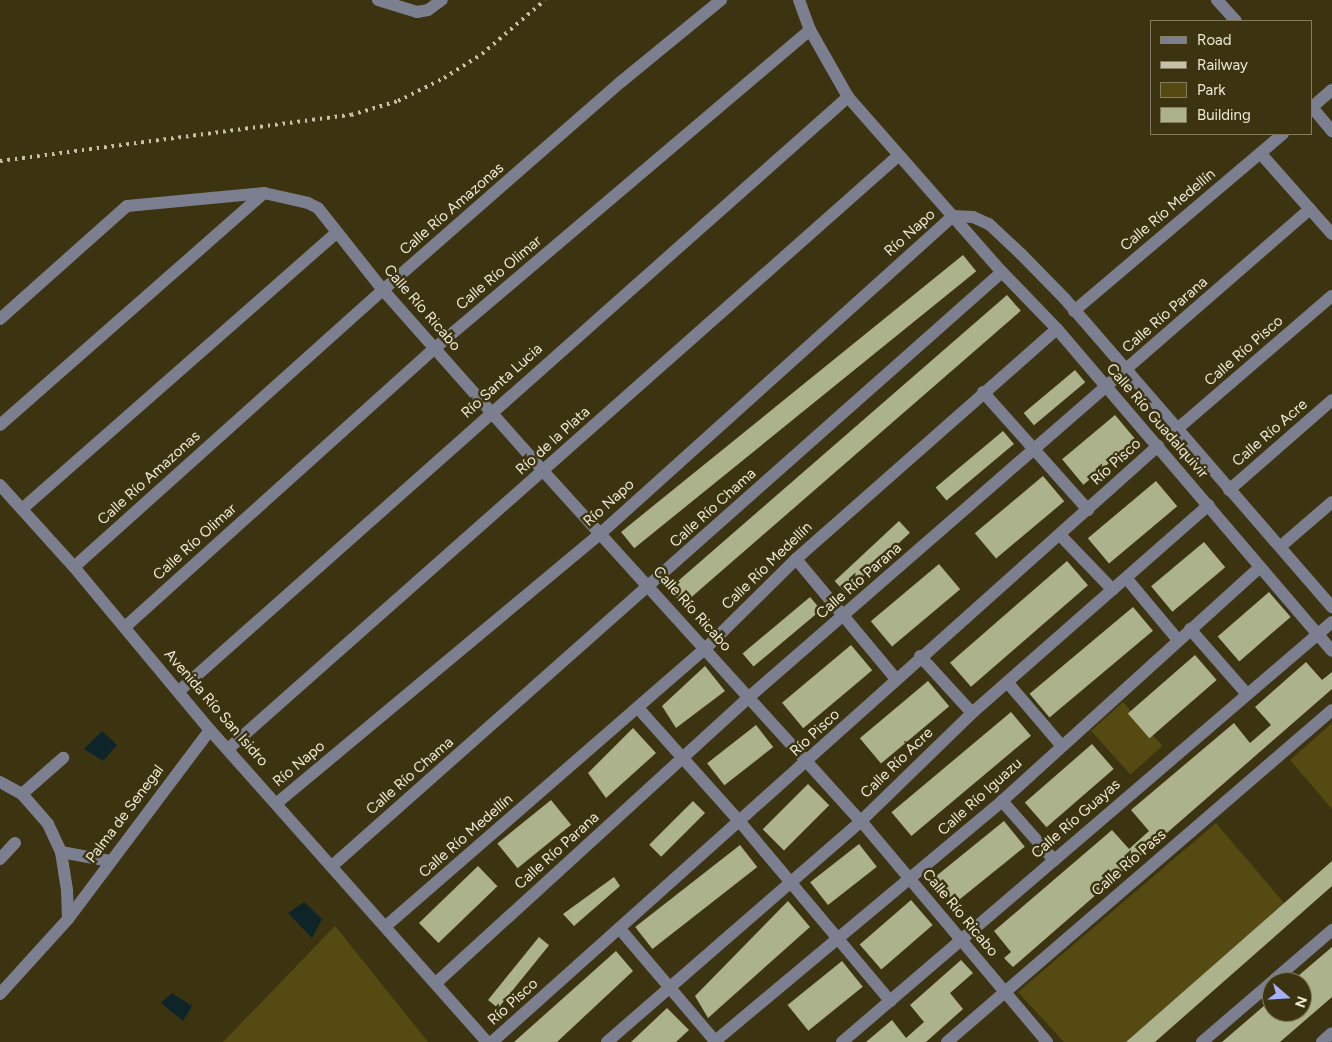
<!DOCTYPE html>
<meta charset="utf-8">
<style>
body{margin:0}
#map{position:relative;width:1332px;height:1042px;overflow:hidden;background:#3c3410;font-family:Figtree,sans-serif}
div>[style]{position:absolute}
.green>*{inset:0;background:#554a12;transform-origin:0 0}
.water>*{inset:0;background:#0d2429}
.building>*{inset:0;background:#acb38c;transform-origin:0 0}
.minor>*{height:12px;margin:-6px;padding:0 6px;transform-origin:6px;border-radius:6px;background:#7c7f8f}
.rail>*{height:4px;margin-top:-2px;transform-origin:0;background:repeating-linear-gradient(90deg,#c6c1a9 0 2.5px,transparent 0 7.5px)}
span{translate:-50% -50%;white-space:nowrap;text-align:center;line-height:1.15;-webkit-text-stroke:5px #3c3410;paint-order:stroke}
.street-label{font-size:15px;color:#ede9d5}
.legend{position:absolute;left:1150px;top:20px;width:162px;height:115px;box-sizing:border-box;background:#3c3410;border:1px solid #837c5f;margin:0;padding:6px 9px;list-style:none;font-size:15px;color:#ede9d5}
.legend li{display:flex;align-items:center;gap:10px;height:25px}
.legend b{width:25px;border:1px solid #837c5f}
.north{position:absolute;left:1262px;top:972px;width:50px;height:50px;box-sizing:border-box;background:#3c3410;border:1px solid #837c5f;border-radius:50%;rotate:109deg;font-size:14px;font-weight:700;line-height:20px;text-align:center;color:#ede9d5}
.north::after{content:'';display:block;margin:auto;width:18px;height:22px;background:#a6b1fc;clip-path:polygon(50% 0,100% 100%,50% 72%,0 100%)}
</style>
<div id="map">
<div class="green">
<i style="left:1123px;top:702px;width:59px;height:43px;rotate:48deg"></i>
<i style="clip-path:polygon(1332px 723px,1332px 809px,1290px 760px)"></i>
<i style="clip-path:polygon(1216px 823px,1284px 903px,1126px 1042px,1064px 1042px,1018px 992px)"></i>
<i style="clip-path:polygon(335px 926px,428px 1042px,223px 1042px)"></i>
</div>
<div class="water">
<i style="clip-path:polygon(102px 731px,117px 745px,103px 761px,84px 749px)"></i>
<i style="clip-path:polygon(304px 902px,322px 919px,312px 938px,288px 913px)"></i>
<i style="clip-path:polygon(172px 993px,192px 1006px,183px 1021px,161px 1003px)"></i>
</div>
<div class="building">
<i style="left:963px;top:255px;width:21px;height:440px;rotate:51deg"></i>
<i style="left:1007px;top:295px;width:21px;height:448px;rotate:49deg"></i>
<i style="left:1075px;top:370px;width:16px;height:67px;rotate:50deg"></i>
<i style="left:1115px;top:415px;width:33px;height:69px;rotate:50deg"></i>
<i style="left:1003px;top:431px;width:17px;height:88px;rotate:50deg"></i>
<i style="left:1043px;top:476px;width:33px;height:89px;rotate:50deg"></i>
<i style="left:1156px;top:481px;width:33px;height:89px;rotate:50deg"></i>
<i style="left:899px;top:521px;width:16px;height:88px;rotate:47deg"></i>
<i style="left:1204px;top:542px;width:33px;height:69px;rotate:50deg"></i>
<i style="left:1067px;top:561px;width:32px;height:155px;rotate:49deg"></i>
<i style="left:939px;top:564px;width:33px;height:89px;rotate:50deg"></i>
<i style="left:1269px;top:592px;width:33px;height:68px;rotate:49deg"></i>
<i style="left:810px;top:597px;width:17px;height:88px;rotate:50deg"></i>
<i style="left:1133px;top:607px;width:31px;height:135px;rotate:50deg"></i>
<i style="left:851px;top:645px;width:33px;height:90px;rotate:50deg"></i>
<i style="left:1195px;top:655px;width:33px;height:89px;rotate:49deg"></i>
<i style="clip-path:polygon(1306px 662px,1322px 680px,1332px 672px,1332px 689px,1013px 967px,1004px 958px,1011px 952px,994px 931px,1112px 830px,1129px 849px,1149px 831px,1131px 810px,1234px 723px,1250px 743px,1271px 725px,1255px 707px)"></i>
<i style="clip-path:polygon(705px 666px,725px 691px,676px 728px,662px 706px)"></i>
<i style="left:928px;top:681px;width:33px;height:89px;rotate:50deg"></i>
<i style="left:1011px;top:712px;width:31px;height:156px;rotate:50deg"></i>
<i style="left:756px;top:725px;width:28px;height:62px;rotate:52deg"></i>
<i style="clip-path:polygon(633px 728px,656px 753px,606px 798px,588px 773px)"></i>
<i style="left:1092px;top:744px;width:33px;height:89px;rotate:49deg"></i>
<i style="left:808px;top:784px;width:30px;height:64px;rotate:45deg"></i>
<i style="left:551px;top:800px;width:32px;height:69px;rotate:51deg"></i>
<i style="left:693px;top:801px;width:17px;height:62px;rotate:45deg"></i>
<i style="left:1004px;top:821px;width:33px;height:90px;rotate:51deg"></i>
<i style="left:859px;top:844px;width:29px;height:62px;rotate:52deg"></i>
<i style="left:740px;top:845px;width:28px;height:133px;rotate:52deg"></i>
<i style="clip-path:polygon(1332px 861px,1332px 886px,1155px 1042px,1126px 1042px)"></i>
<i style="left:478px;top:866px;width:28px;height:82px;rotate:46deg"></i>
<i style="clip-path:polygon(614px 877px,620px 886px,574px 926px,563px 914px)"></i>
<i style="left:911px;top:900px;width:33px;height:68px;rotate:49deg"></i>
<i style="clip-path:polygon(788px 901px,810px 927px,708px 1018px,695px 996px)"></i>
<i style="left:539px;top:937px;width:13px;height:81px;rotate:39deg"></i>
<i style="clip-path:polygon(1332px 947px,1332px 997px,1280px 1042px,1222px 1042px,1272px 999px,1272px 1012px,1302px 1012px,1302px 982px,1291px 982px)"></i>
<i style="clip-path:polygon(616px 951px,633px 971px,557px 1042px,514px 1042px)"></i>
<i style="clip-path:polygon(961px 960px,973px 973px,950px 993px,963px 1009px,926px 1042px,866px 1042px,892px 1020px,906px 1038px,924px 1022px,910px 1005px)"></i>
<i style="left:842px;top:961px;width:33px;height:70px;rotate:51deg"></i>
<i style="clip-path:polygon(667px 1008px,689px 1030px,676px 1042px,631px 1042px)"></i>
</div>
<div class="minor">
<i style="left:378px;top:0;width:41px;rotate:17.1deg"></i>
<i style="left:417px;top:12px;width:11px;rotate:-10deg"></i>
<i style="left:428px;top:10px;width:17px;rotate:-36deg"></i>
<i style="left:799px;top:0;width:32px;rotate:70deg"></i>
<i style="left:810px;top:30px;width:77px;rotate:60.4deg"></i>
<i style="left:848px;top:97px;width:233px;rotate:48.7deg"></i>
<i style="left:1002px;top:272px;width:79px;rotate:46deg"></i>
<i style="left:1057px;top:329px;width:423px;rotate:49.5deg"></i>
<i style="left:1217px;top:0;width:28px;rotate:48deg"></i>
<i style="left:1311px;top:106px;width:33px;rotate:50deg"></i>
<i style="left:1311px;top:108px;width:28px;rotate:-41deg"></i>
<i style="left:1261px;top:154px;width:107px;rotate:48.4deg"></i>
<i style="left:1074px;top:311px;width:274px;rotate:-40.3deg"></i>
<i style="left:0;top:319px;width:170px;rotate:-41.7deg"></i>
<i style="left:127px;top:206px;width:138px;rotate:-5.4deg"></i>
<i style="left:264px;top:193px;width:45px;rotate:12.8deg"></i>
<i style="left:308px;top:203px;width:11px;rotate:27deg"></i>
<i style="left:318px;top:208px;width:105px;rotate:51.6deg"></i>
<i style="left:383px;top:290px;width:243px;rotate:48.5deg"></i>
<i style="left:544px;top:472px;width:471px;rotate:47.8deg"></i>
<i style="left:861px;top:821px;width:289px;rotate:49.9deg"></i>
<i style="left:983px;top:392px;width:158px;rotate:48.3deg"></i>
<i style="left:0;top:425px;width:351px;rotate:-41.3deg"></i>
<i style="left:1176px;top:430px;width:206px;rotate:-40.7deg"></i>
<i style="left:0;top:485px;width:110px;rotate:47.9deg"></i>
<i style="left:74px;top:567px;width:212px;rotate:50.2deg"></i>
<i style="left:210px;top:730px;width:417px;rotate:48.4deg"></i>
<i style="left:1229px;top:490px;width:137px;rotate:-41.1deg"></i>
<i style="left:22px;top:509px;width:418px;rotate:-41.3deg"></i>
<i style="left:1060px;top:535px;width:76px;rotate:46.1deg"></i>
<i style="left:1281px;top:546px;width:67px;rotate:-40.8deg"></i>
<i style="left:796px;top:559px;width:156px;rotate:50.2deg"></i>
<i style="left:74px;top:567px;width:415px;rotate:-41.9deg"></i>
<i style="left:383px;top:290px;width:317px;rotate:-41.2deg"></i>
<i style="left:622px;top:81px;width:128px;rotate:-39.3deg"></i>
<i style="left:1127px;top:579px;width:80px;rotate:50.1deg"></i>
<i style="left:125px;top:627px;width:417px;rotate:-42deg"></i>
<i style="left:435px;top:348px;width:492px;rotate:-40.3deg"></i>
<i style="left:1190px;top:629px;width:86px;rotate:48.8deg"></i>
<i style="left:920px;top:656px;width:77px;rotate:47.6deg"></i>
<i style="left:1008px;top:683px;width:82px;rotate:49.5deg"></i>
<i style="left:179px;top:691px;width:895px;rotate:-41.6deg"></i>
<i style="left:638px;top:708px;width:153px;rotate:48.2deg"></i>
<i style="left:740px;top:822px;width:234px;rotate:50deg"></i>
<i style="left:228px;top:749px;width:895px;rotate:-41.51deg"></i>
<i style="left:0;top:782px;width:25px;rotate:29deg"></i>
<i style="left:22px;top:794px;width:40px;rotate:49deg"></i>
<i style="left:48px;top:824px;width:31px;rotate:65deg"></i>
<i style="left:61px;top:852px;width:38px;rotate:81deg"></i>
<i style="left:67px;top:890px;width:29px;rotate:88deg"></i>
<i style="left:22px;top:794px;width:55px;rotate:-41.3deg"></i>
<i style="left:1002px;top:801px;width:79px;rotate:48.6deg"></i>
<i style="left:277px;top:803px;width:422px;rotate:-39.8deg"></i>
<i style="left:601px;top:533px;width:474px;rotate:-42deg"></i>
<i style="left:953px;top:216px;width:20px;rotate:3deg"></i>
<i style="left:973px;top:217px;width:17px;rotate:24deg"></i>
<i style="left:989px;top:224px;width:44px;rotate:43.2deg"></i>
<i style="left:1021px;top:254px;width:63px;rotate:45.6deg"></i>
<i style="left:1065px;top:299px;width:408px;rotate:49.1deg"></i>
<i style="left:61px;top:852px;width:50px;rotate:10.4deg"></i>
<i style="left:0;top:859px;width:22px;rotate:-47deg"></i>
<i style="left:332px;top:866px;width:895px;rotate:-41.56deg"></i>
<i style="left:386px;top:926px;width:424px;rotate:-41deg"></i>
<i style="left:706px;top:648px;width:127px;rotate:-44.7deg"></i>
<i style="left:796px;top:559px;width:348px;rotate:-41.4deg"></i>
<i style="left:620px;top:929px;width:147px;rotate:49.7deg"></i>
<i style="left:436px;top:983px;width:423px;rotate:-42.4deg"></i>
<i style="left:748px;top:698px;width:745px;rotate:-41.03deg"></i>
<i style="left:0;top:994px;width:101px;rotate:-47.8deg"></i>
<i style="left:68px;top:919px;width:236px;rotate:-53.1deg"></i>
<i style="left:492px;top:1042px;width:894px;rotate:-41.83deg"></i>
<i style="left:607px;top:1042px;width:337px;rotate:-41deg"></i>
<i style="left:861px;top:821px;width:155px;rotate:-44.2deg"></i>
<i style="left:972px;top:713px;width:315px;rotate:-41.3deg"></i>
<i style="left:714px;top:1042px;width:376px;rotate:-39.9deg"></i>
<i style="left:1002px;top:801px;width:348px;rotate:-42.2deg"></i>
<i style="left:842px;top:1042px;width:645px;rotate:-40.6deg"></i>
<i style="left:947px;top:1042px;width:508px;rotate:-40.77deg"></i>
<i style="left:1202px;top:1042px;width:172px;rotate:-40.7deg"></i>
<i style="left:1322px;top:1042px;width:13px;rotate:-42deg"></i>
</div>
<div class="rail">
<i style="left:0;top:161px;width:354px;rotate:-7.5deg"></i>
<i style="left:351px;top:115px;width:49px;rotate:-16.6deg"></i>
<i style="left:398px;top:101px;width:51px;rotate:-26.6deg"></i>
<i style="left:444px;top:78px;width:45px;rotate:-32.3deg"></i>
<i style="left:482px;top:54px;width:83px;rotate:-40.6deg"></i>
</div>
<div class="street-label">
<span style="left:452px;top:209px;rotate:-41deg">Calle Río Amazonas</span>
<span style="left:1168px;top:210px;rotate:-40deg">Calle Río Medellín</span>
<span style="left:910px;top:233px;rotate:-42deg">Río Napo</span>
<span style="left:499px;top:273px;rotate:-40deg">Calle Río Olimar</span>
<span style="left:422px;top:308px;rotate:49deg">Calle Río Ricabo</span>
<span style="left:1165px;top:315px;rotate:-41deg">Calle Río Parana</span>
<span style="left:1244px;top:351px;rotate:-41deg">Calle Río Pisco</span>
<span style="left:502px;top:381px;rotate:-42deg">Río Santa Lucia</span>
<span style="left:1157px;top:421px;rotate:49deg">Calle Río Guadalquivir</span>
<span style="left:1270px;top:433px;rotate:-41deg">Calle Río Acre</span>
<span style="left:553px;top:441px;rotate:-42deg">Río de la Plata</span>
<span style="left:1116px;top:462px;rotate:-42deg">Río Pisco</span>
<span style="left:149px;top:478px;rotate:-42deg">Calle Río Amazonas</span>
<span style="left:609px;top:503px;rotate:-42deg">Río Napo</span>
<span style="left:713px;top:508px;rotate:-42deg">Calle Río Chama</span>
<span style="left:195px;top:542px;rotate:-42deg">Calle Río Olimar</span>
<span style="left:767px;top:566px;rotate:-44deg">Calle Río Medellín</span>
<span style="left:859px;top:581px;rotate:-41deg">Calle Río Parana</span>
<span style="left:692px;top:609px;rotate:48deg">Calle Río Ricabo</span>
<span style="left:216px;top:708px;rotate:49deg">Avenida Río San Isidro</span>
<span style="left:815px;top:733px;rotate:-43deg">Río Pisco</span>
<span style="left:897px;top:763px;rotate:-44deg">Calle Río Acre</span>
<span style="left:299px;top:764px;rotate:-40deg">Río Napo</span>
<span style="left:410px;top:776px;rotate:-41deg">Calle Río Chama</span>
<span style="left:980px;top:797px;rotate:-42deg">Calle Río Iguazu</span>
<span style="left:125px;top:814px;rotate:-53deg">Palma de Senegal</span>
<span style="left:1076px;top:819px;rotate:-41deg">Calle Río Guayas</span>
<span style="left:466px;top:836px;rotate:-41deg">Calle Río Medellín</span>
<span style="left:557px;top:851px;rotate:-42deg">Calle Río Parana</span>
<span style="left:1129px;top:863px;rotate:-41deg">Calle Río Pass</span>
<span style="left:960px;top:913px;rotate:50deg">Calle Río Ricabo</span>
<span style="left:513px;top:1002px;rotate:-42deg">Río Pisco</span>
</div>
<ul class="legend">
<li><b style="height:6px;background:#7c7f8f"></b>Road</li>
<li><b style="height:6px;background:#c6c1a9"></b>Railway</li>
<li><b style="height:14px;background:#554a12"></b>Park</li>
<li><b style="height:14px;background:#acb38c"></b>Building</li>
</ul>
<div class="north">N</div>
</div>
